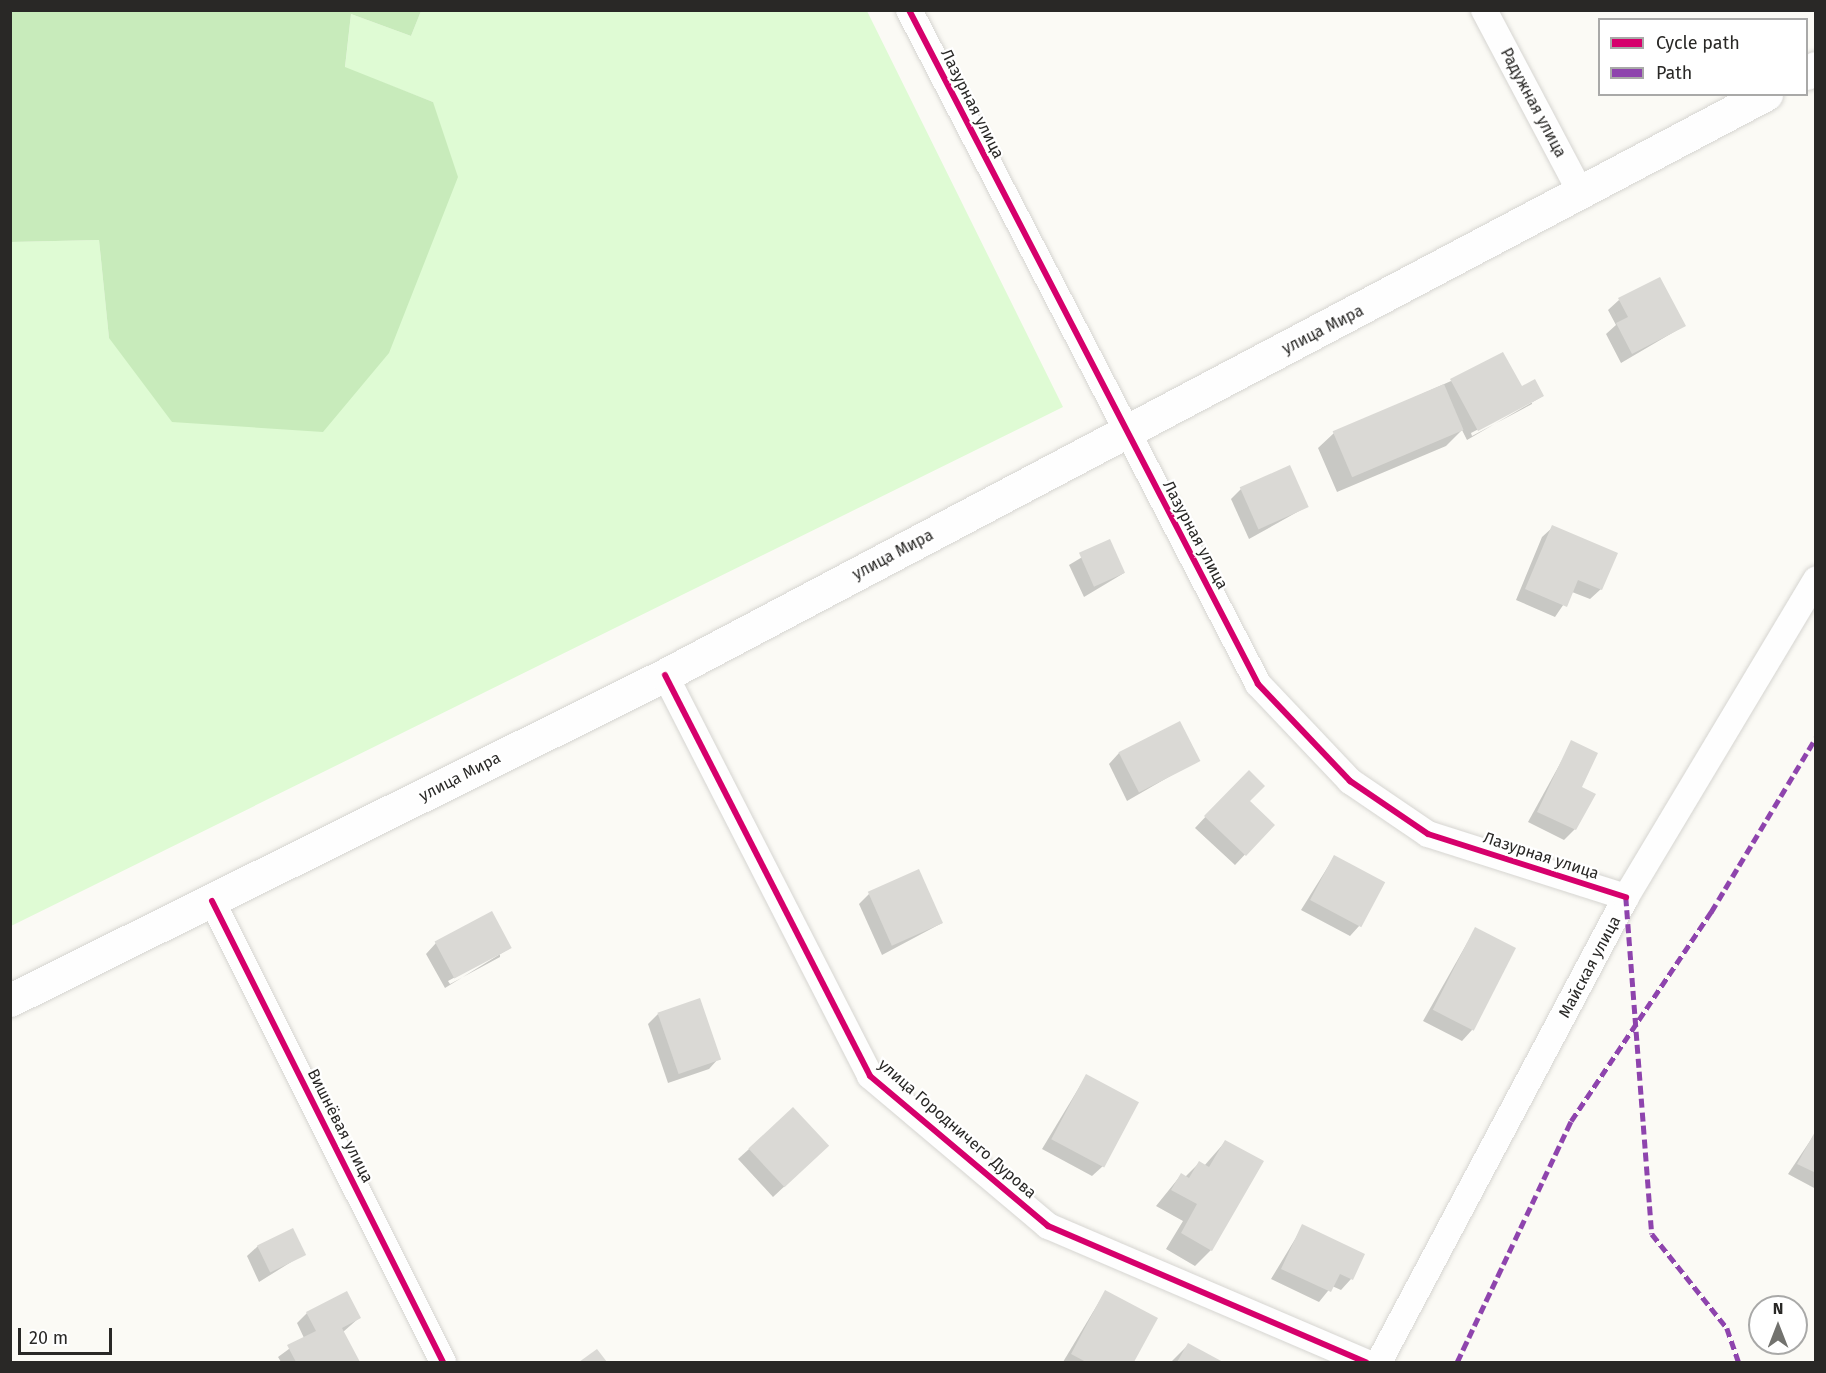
<!DOCTYPE html>
<meta charset="utf-8">
<style>
body{margin:0}
#map{position:relative;width:1826px;height:1373px;overflow:hidden;background:#fbfaf5;font-family:"Fira Sans",sans-serif}
div>[style]{position:absolute}
.green>*{inset:0;background:#dffbd4}
.forest>*{inset:0;background:#c8ebbb}
.shadow>*{inset:0;background:#0003}
.building>*{inset:0;background:#dad9d5;transform-origin:0 0}
.roads{filter:drop-shadow(0 0 2px #d6d5d1) drop-shadow(0 0 2px #d6d5d1)}
.street>*{height:26px;margin:-13px;padding:0 13px;transform-origin:13px;border-radius:13px;background:#fefefe}
.secondary>*{height:33px;margin:-16.5px;padding:0 16.5px;transform-origin:16.5px;border-radius:16.5px;background:#fefefe}
.quiet>*{height:4.5px;margin-top:-2.25px;transform-origin:0;background:repeating-linear-gradient(90deg,#8e44ad 0 9px,transparent 0 13.5px)}
.cycleway>*{height:6px;margin:-3px;padding:0 3px;transform-origin:3px;border-radius:3px;background:#d6006c}
span{translate:-50% -50%;white-space:nowrap;text-align:center;line-height:1.15;-webkit-text-stroke:4.5px #fff;paint-order:stroke}
.street-label{font-size:16px;color:#292826}
.frame{position:absolute;inset:0;border:12px solid #292826;pointer-events:none}
.legend{position:absolute;left:1598px;top:18px;width:210px;height:78px;box-sizing:border-box;background:#fff;border:2px solid #a9a9a8;margin:0;padding:8px 10px;list-style:none;font-size:18px;color:#292826}
.legend li{display:flex;align-items:center;gap:12px;height:30px}
.legend b{width:30px;border:2px solid #a9a9a8}
.north{position:absolute;left:1748px;top:1295px;width:60px;height:60px;box-sizing:border-box;background:#fff;border:2px solid #a9a9a8;border-radius:50%;rotate:0deg;font-size:16px;font-weight:700;line-height:24px;text-align:center;color:#292826}
.north::after{content:'';display:block;margin:auto;width:21px;height:27px;background:#72726e;clip-path:polygon(50% 0,100% 100%,50% 72%,0 100%)}
.scale{position:absolute;left:18px;top:1328px;width:94px;height:27px;box-sizing:border-box;border:3px solid #292826;border-top:0;padding-left:8px;font-size:18px;line-height:21px;white-space:nowrap;color:#292826;-webkit-text-stroke:4px #fff;paint-order:stroke}
</style>
<div id="map">
<div class="green">
<i style="clip-path:polygon(421px 11px,867px 11px,1063px 407px,11px 926px,11px 242px,99px 240px,109px 338px,433px 102px,345px 68px,351px 14px,411px 36px)"></i>
</div>
<div class="forest">
<i style="clip-path:polygon(10px 11px,421px 11px,411px 36px,351px 14px,345px 67px,433px 102px,458px 177px,389px 353px,323px 432px,172px 422px,109px 338px,99px 240px,11px 242px)"></i>
</div>
<div class="shadow">
<i style="clip-path:polygon(1619px 300px,1684px 326px,1621px 363px,1606px 334px,1616px 325px,1608px 310px)"></i>
<i style="clip-path:polygon(evenodd,1451px 381px,1543px 396px,1467px 440px,1462px 430px,1446px 446px,1337px 492px,1318px 448px,1334px 433px,1451px 381px,1532px 401px,1532px 404px,1472px 436px,1471px 433px,1532px 401px)"></i>
<i style="clip-path:polygon(1241px 489px,1308px 506px,1249px 539px,1231px 499px)"></i>
<i style="clip-path:polygon(1553px 527px,1601px 589px,1590px 599px,1572px 592px,1555px 617px,1516px 600px,1542px 537px)"></i>
<i style="clip-path:polygon(1109px 541px,1124px 573px,1084px 597px,1069px 565px)"></i>
<i style="clip-path:polygon(1572px 742px,1580px 788px,1575px 829px,1564px 840px,1528px 822px)"></i>
<i style="clip-path:polygon(1119px 753px,1198px 760px,1127px 801px,1109px 764px)"></i>
<i style="clip-path:polygon(1238px 782px,1248px 802px,1273px 825px,1235px 865px,1195px 828px)"></i>
<i style="clip-path:polygon(1334px 857px,1360px 925px,1350px 936px,1301px 910px)"></i>
<i style="clip-path:polygon(869px 894px,942px 923px,882px 955px,859px 904px)"></i>
<i style="clip-path:polygon(1475px 929px,1472px 1030px,1462px 1041px,1423px 1021px)"></i>
<i style="clip-path:polygon(evenodd,436px 943px,510px 948px,445px 988px,426px 954px,436px 943px,500px 953px,500px 957px,450px 984px,448px 981px,500px 953px)"></i>
<i style="clip-path:polygon(658px 1014px,719px 1058px,709px 1069px,668px 1083px,648px 1024px)"></i>
<i style="clip-path:polygon(1086px 1076px,1103px 1166px,1092px 1176px,1042px 1149px)"></i>
<i style="clip-path:polygon(1816px 1132px,1816px 1189px,1788px 1174px)"></i>
<i style="clip-path:polygon(1225px 1142px,1211px 1250px,1195px 1266px,1166px 1249px,1183px 1221px,1156px 1206px,1181px 1175px,1185px 1177px,1199px 1163px,1204px 1166px)"></i>
<i style="clip-path:polygon(749px 1149px,817px 1156px,773px 1197px,738px 1159px)"></i>
<i style="clip-path:polygon(1303px 1226px,1363px 1255px,1351px 1279px,1341px 1290px,1332px 1286px,1319px 1302px,1271px 1279px)"></i>
<i style="clip-path:polygon(258px 1246px,304px 1254px,259px 1282px,247px 1256px)"></i>
<i style="clip-path:polygon(1105px 1292px,1156px 1318px,1132px 1362px,1063px 1362px)"></i>
<i style="clip-path:polygon(307px 1313px,359px 1318px,343px 1332px,358px 1362px,281px 1362px,278px 1357px,304px 1338px,297px 1323px)"></i>
<i style="clip-path:polygon(1188px 1345px,1220px 1362px,1171px 1362px)"></i>
</div>
<div class="building">
<i style="clip-path:polygon(1660px 277px,1686px 326px,1632px 354px,1616px 323px,1628px 317px,1618px 298px)"></i>
<i style="clip-path:polygon(1503px 352px,1522px 386px,1535px 379px,1544px 396px,1478px 431px,1450px 379px)"></i>
<i style="left:1444px;top:384px;width:50px;height:121px;rotate:67deg"></i>
<i style="left:1290px;top:465px;width:46px;height:55px;rotate:66deg"></i>
<i style="clip-path:polygon(1552px 525px,1618px 553px,1602px 590px,1578px 580px,1567px 607px,1525px 589px)"></i>
<i style="left:1110px;top:539px;width:37px;height:34px;rotate:66deg"></i>
<i style="left:1180px;top:721px;width:45px;height:69px;rotate:63deg"></i>
<i style="clip-path:polygon(1571px 740px,1598px 753px,1582px 787px,1596px 794px,1576px 830px,1537px 812px)"></i>
<i style="clip-path:polygon(1249px 770px,1265px 786px,1250px 801px,1275px 825px,1246px 856px,1204px 816px)"></i>
<i style="left:1334px;top:855px;width:58px;height:51px;rotate:28deg"></i>
<i style="left:919px;top:869px;width:59px;height:56px;rotate:66deg"></i>
<i style="left:492px;top:911px;width:42px;height:65px;rotate:62deg"></i>
<i style="left:1475px;top:927px;width:46px;height:93px;rotate:27deg"></i>
<i style="left:700px;top:998px;width:65px;height:45px;rotate:71deg"></i>
<i style="left:1086px;top:1074px;width:60px;height:74px;rotate:28deg"></i>
<i style="left:793px;top:1107px;width:53px;height:61px;rotate:47deg"></i>
<i style="clip-path:polygon(1816px 1130px,1816px 1173px,1797px 1164px)"></i>
<i style="clip-path:polygon(1225px 1140px,1264px 1161px,1212px 1251px,1181px 1233px,1197px 1204px,1171px 1190px,1181px 1173px,1189px 1178px,1199px 1161px,1209px 1167px)"></i>
<i style="clip-path:polygon(1302px 1224px,1365px 1254px,1353px 1280px,1340px 1274px,1331px 1292px,1281px 1269px)"></i>
<i style="left:293px;top:1228px;width:30px;height:40px;rotate:64deg"></i>
<i style="clip-path:polygon(1105px 1290px,1158px 1318px,1134px 1362px,1086px 1362px,1071px 1354px)"></i>
<i style="clip-path:polygon(347px 1291px,361px 1318px,342px 1328px,360px 1362px,296px 1362px,287px 1345px,316px 1331px,306px 1312px)"></i>
<i style="clip-path:polygon(1188px 1343px,1223px 1362px,1177px 1362px)"></i>
<i style="clip-path:polygon(597px 1349px,607px 1362px,579px 1362px)"></i>
</div>
<div class="roads">
<div class="street">
<i style="left:909px;top:10px;width:759px;rotate:62.62deg"></i>
<i style="left:1258px;top:684px;width:134px;rotate:46.5deg"></i>
<i style="left:1350px;top:781px;width:94px;rotate:34.2deg"></i>
<i style="left:1428px;top:834px;width:208px;rotate:17.7deg"></i>
<i style="left:1484px;top:10px;width:209px;rotate:62.1deg"></i>
<i style="left:665px;top:675px;width:450px;rotate:62.9deg"></i>
<i style="left:870px;top:1076px;width:233px;rotate:40.1deg"></i>
<i style="left:1048px;top:1226px;width:346px;rotate:23.2deg"></i>
<i style="left:212px;top:901px;width:516px;rotate:63.39deg"></i>
<i style="left:1379px;top:1362px;width:527px;rotate:-62.02deg"></i>
<i style="left:1626px;top:897px;width:370px;rotate:-59.1deg"></i>
</div>
<div class="secondary">
<i style="left:1806px;top:73px;width:11px;rotate:-27deg"></i>
<i style="left:10px;top:1000px;width:731px;rotate:-26.39deg"></i>
<i style="left:665px;top:675px;width:1245px;rotate:-27.82deg"></i>
</div>
</div>
<div class="quiet">
<i style="left:1626px;top:897px;width:338px;rotate:85.6deg"></i>
<i style="left:1652px;top:1234px;width:120px;rotate:51.4deg"></i>
<i style="left:1727px;top:1328px;width:36px;rotate:71deg"></i>
<i style="left:1457px;top:1362px;width:267px;rotate:-64.7deg"></i>
<i style="left:1571px;top:1121px;width:252px;rotate:-56.2deg"></i>
<i style="left:1711px;top:912px;width:204px;rotate:-59deg"></i>
</div>
<div class="cycleway">
<i style="left:909px;top:10px;width:759px;rotate:62.62deg"></i>
<i style="left:1258px;top:684px;width:134px;rotate:46.5deg"></i>
<i style="left:1350px;top:781px;width:94px;rotate:34.2deg"></i>
<i style="left:1428px;top:834px;width:208px;rotate:17.7deg"></i>
<i style="left:665px;top:675px;width:450px;rotate:62.9deg"></i>
<i style="left:870px;top:1076px;width:233px;rotate:40.1deg"></i>
<i style="left:1048px;top:1226px;width:346px;rotate:23.2deg"></i>
<i style="left:212px;top:901px;width:516px;rotate:63.39deg"></i>
</div>
<div class="street-label">
<span style="left:1533px;top:103px;rotate:62deg">Радужная улица</span>
<span style="left:972px;top:104px;rotate:63deg">Лазурная улица</span>
<span style="left:1323px;top:330px;rotate:-27deg">улица Мира</span>
<span style="left:1195px;top:535px;rotate:62deg">Лазурная улица</span>
<span style="left:893px;top:555px;rotate:-28deg">улица Мира</span>
<span style="left:460px;top:777px;rotate:-27deg">улица Мира</span>
<span style="left:1541px;top:856px;rotate:18deg">Лазурная улица</span>
<span style="left:1590px;top:967px;rotate:-62deg">Майская улица</span>
<span style="left:340px;top:1126px;rotate:63deg">Вишнёвая улица</span>
<span style="left:957px;top:1129px;rotate:41deg">улица Городничего Дурова</span>
</div>
<div class="frame"></div>
<ul class="legend">
<li><b style="height:8px;background:#d6006c"></b>Cycle path</li>
<li><b style="height:8px;background:#8e44ad"></b>Path</li>
</ul>
<div class="north">N</div>
<div class="scale">20 m</div>
</div>
